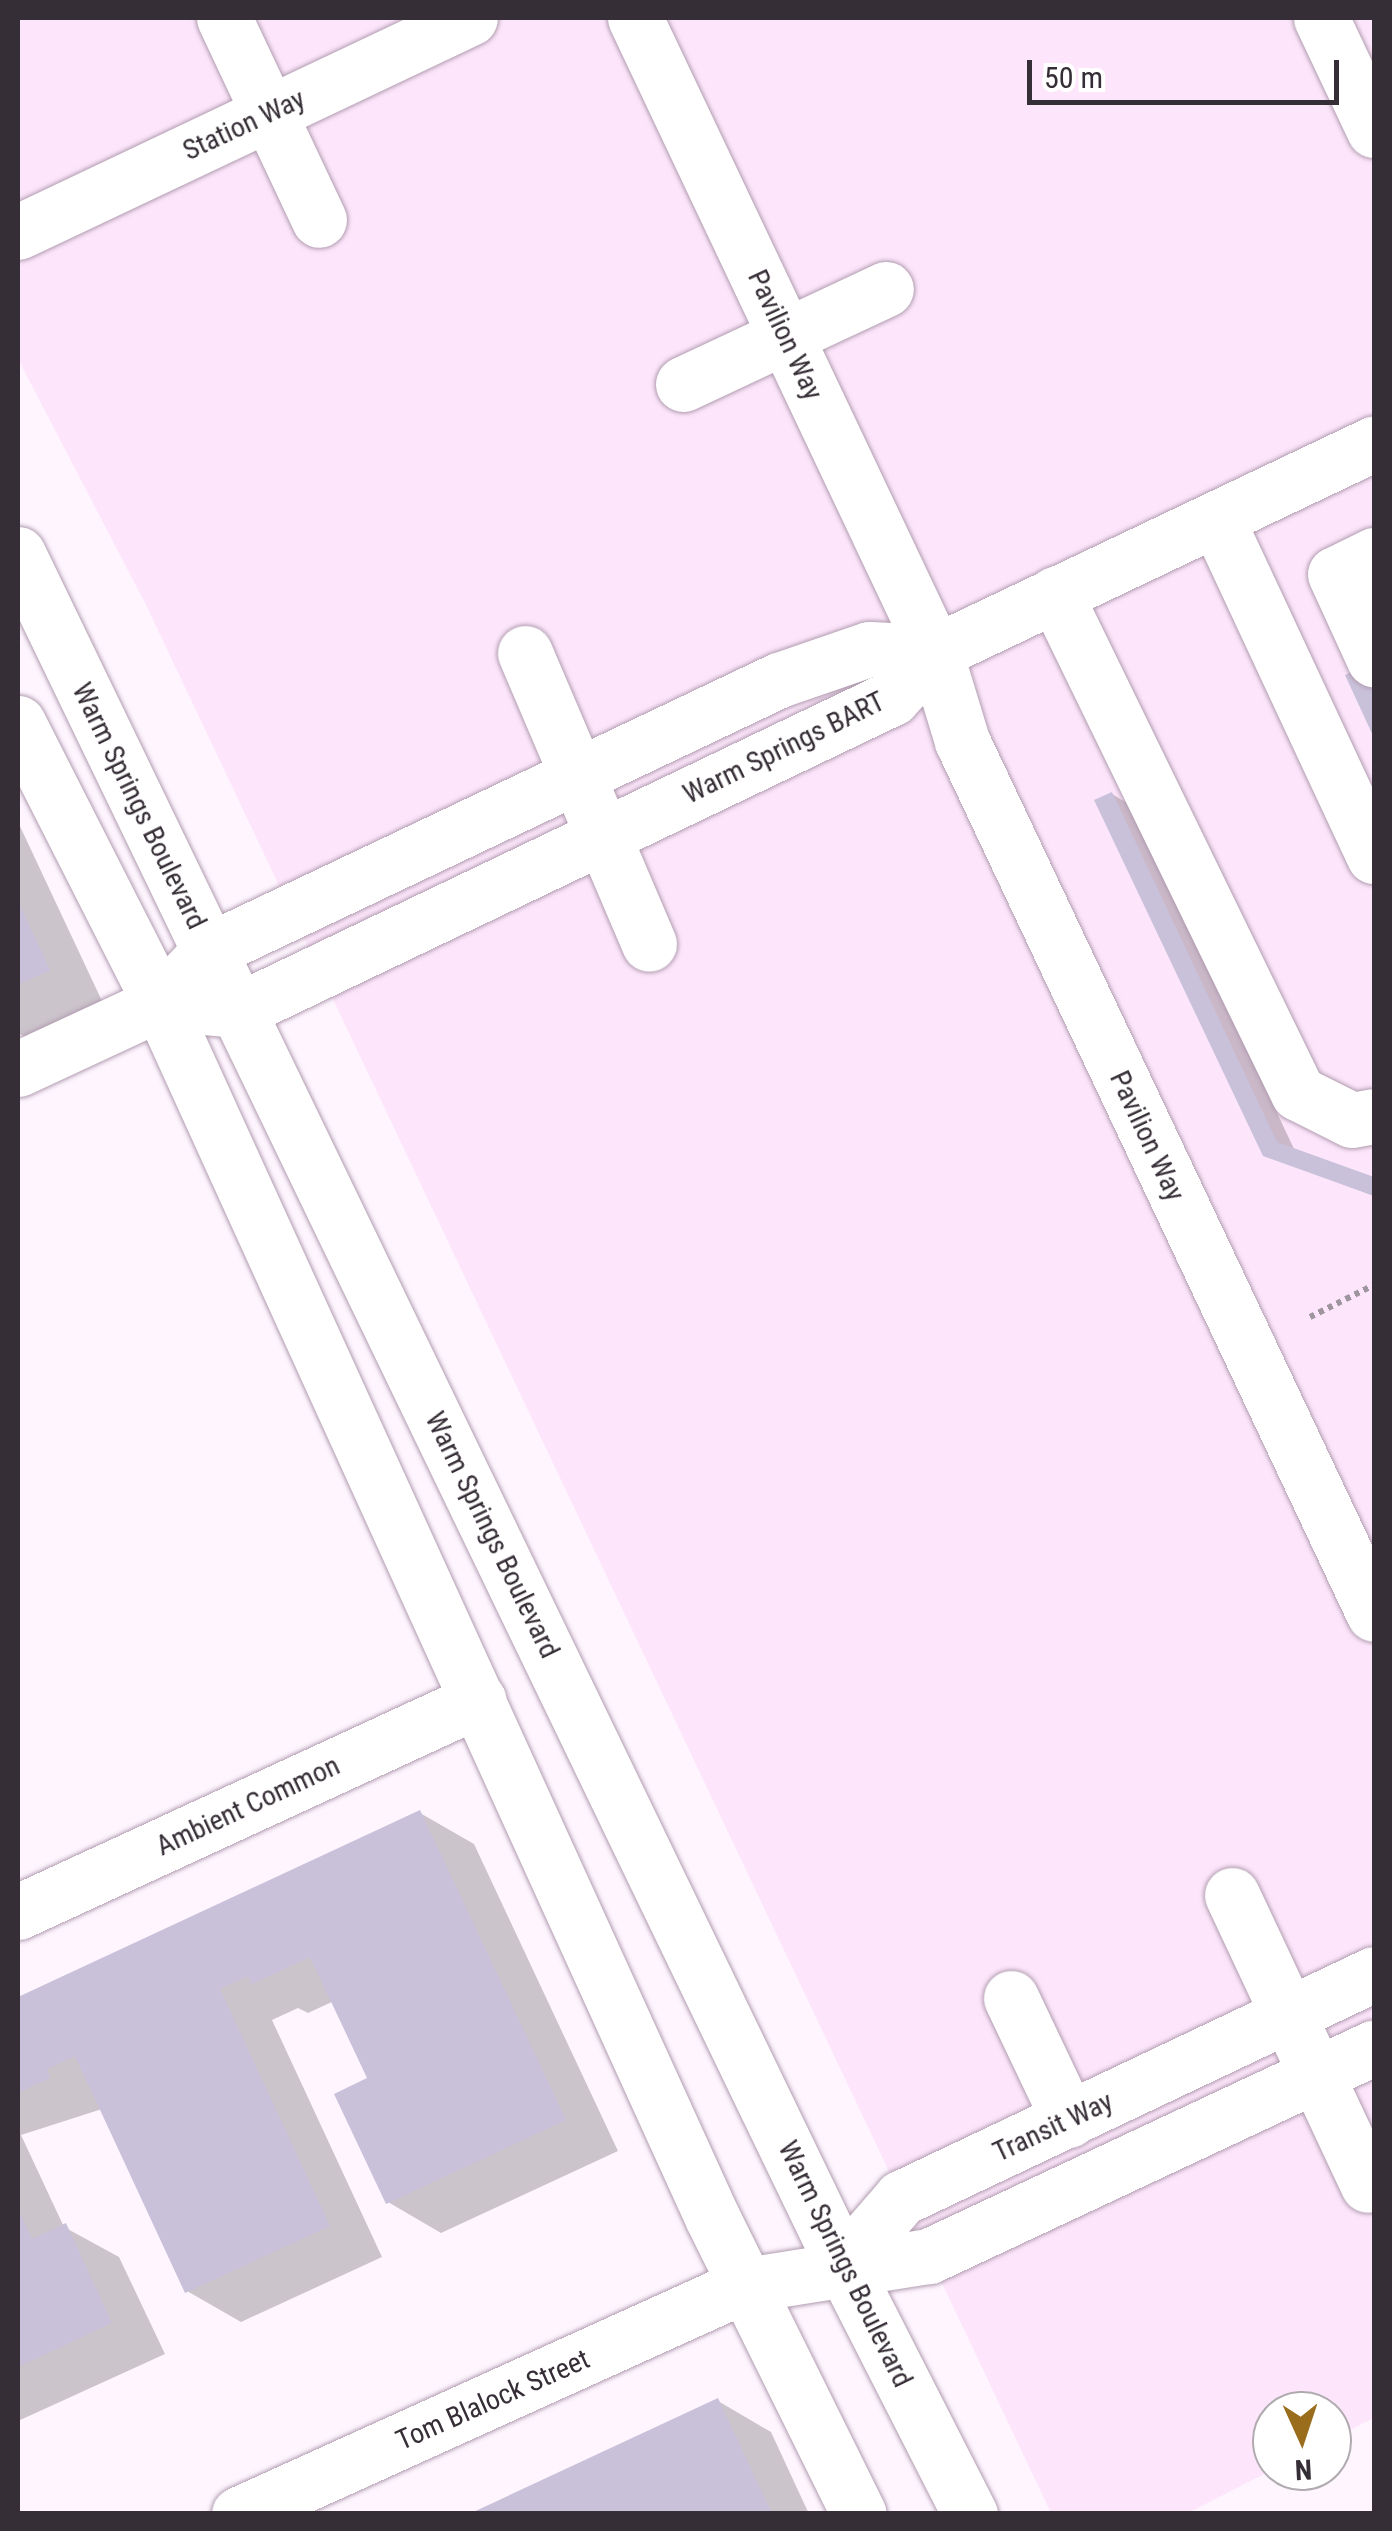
<!DOCTYPE html>
<style>
body{margin:0}
#map{position:relative;width:1392px;height:2531px;overflow:hidden;background:#fef5fe;font-family:"Roboto Condensed",sans-serif}
div>[style]{position:absolute}
.built>*{inset:0;background:#fde6fb}
.shadow>*{inset:0;background:#0003}
.building>*{inset:0;background:#c9c1da}
.path>*{height:6px;margin-top:-3px;transform-origin:0;background:repeating-linear-gradient(90deg,#9e959e 0 5px,transparent 0 10px)}
.roads{filter:drop-shadow(0 0 2px #b19cb0) drop-shadow(0 0 2px #b19cb0)}
.minor>*{height:55px;margin:-27.5px;padding:0 27.5px;transform-origin:27.5px;border-radius:27.5px;background:#fff}
.major>*{height:55px;margin:-27.5px;padding:0 27.5px;transform-origin:27.5px;border-radius:27.5px;background:#fff}
span{translate:-50% -50%;white-space:nowrap;text-align:center;line-height:1.15;-webkit-text-stroke:8px #fff;paint-order:stroke}
.street-label{font-size:28px;color:#362e36}
.frame{position:absolute;inset:0;border:20px solid #362e36;pointer-events:none}
.north{position:absolute;left:1252px;top:2391px;width:100px;height:100px;box-sizing:border-box;background:#fff;border:2px solid #afabaf;border-radius:50%;rotate:177deg;font-size:28px;font-weight:700;line-height:40px;text-align:center;color:#362e36}
.north::after{content:'';display:block;margin:auto;width:35px;height:45px;background:#996d1b;clip-path:polygon(50% 0,100% 100%,50% 72%,0 100%)}
.scale{position:absolute;left:1027px;top:60px;width:312px;height:45px;box-sizing:border-box;border:5px solid #362e36;border-top:0;padding-left:12px;font-size:30px;line-height:35px;white-space:nowrap;color:#362e36;-webkit-text-stroke:8px #fff;paint-order:stroke}
</style>
<div id="map">
<div class="built">
<i style="clip-path:polygon(18px 18px,1374px 18px,1374px 2418px,1332px 2439px,1332px 2411px,1272px 2411px,1272px 2470px,1188px 2513px,1051px 2513px,146px 605px,18px 359px)"></i>
</div>
<div class="shadow">
<i style="clip-path:polygon(1112px 794px,1132px 806px,1295px 1151px,1374px 1179px,1374px 1196px,1265px 1154px)"></i>
<i style="clip-path:polygon(18px 822px,102px 1001px,25px 1037px,18px 1033px)"></i>
<i style="clip-path:polygon(420px 1813px,474px 1844px,618px 2151px,441px 2233px,388px 2202px,370px 2079px,334px 2001px,308px 2013px,298px 2008px,272px 2020px,382px 2257px,241px 2322px,187px 2291px,102px 2109px,21px 2135px,64px 2227px,119px 2257px,165px 2354px,18px 2421px,18px 1999px)"></i>
<i style="clip-path:polygon(718px 2401px,771px 2432px,809px 2514px,475px 2514px)"></i>
</div>
<div class="building">
<i style="clip-path:polygon(1362px 667px,1374px 694px,1374px 738px,1345px 675px)"></i>
<i style="clip-path:polygon(1112px 792px,1277px 1142px,1374px 1177px,1374px 1196px,1263px 1156px,1094px 800px)"></i>
<i style="clip-path:polygon(18px 901px,50px 970px,18px 985px)"></i>
<i style="clip-path:polygon(420px 1810px,566px 2120px,386px 2204px,334px 2094px,367px 2078px,310px 1957px,252px 1984px,248px 1976px,220px 1989px,330px 2226px,185px 2293px,75px 2056px,47px 2069px,50px 2078px,18px 2093px,18px 1997px)"></i>
<i style="clip-path:polygon(18px 2209px,32px 2239px,66px 2223px,112px 2323px,18px 2367px)"></i>
<i style="clip-path:polygon(718px 2398px,772px 2514px,469px 2514px)"></i>
</div>
<div class="path">
<i style="left:1310px;top:1317px;width:72px;rotate:-26.6deg"></i>
</div>
<div class="roads">
<div class="minor">
<i style="left:224px;top:18px;width:223px;rotate:64.8deg"></i>
<i style="left:635px;top:18px;width:701px;rotate:64.68deg"></i>
<i style="left:935px;top:652px;width:93px;rotate:73.1deg"></i>
<i style="left:962px;top:741px;width:965px;rotate:64.74deg"></i>
<i style="left:1321px;top:18px;width:124px;rotate:64.7deg"></i>
<i style="left:18px;top:232px;width:500px;rotate:-25.34deg"></i>
<i style="left:683px;top:384px;width:224px;rotate:-25.1deg"></i>
<i style="left:1217px;top:520px;width:371px;rotate:65deg"></i>
<i style="left:1374px;top:555px;width:43px;rotate:154deg"></i>
<i style="left:1335px;top:574px;width:94px;rotate:65.4deg"></i>
<i style="left:1055px;top:594px;width:555px;rotate:64.04deg"></i>
<i style="left:1298px;top:1093px;width:60px;rotate:26.6deg"></i>
<i style="left:1352px;top:1120px;width:22px;rotate:-10deg"></i>
<i style="left:525px;top:653px;width:316px;rotate:66.9deg"></i>
<i style="left:160px;top:1003px;width:79px;rotate:5.1deg"></i>
<i style="left:239px;top:1010px;width:724px;rotate:-25.54deg"></i>
<i style="left:892px;top:698px;width:63px;rotate:-46.9deg"></i>
<i style="left:935px;top:652px;width:486px;rotate:-25.4deg"></i>
<i style="left:18px;top:1069px;width:157px;rotate:-24.9deg"></i>
<i style="left:160px;top:1003px;width:73px;rotate:-46.7deg"></i>
<i style="left:210px;top:950px;width:630px;rotate:-25.39deg"></i>
<i style="left:779px;top:680px;width:95px;rotate:-19deg"></i>
<i style="left:869px;top:649px;width:66px;rotate:2.6deg"></i>
<i style="left:1232px;top:1895px;width:320px;rotate:64.9deg"></i>
<i style="left:18px;top:1912px;width:507px;rotate:-24.74deg"></i>
<i style="left:1011px;top:1998px;width:135px;rotate:64.6deg"></i>
<i style="left:843px;top:2265px;width:89px;rotate:-49.1deg"></i>
<i style="left:901px;top:2198px;width:523px;rotate:-25.34deg"></i>
<i style="left:239px;top:2514px;width:555px;rotate:-24.35deg"></i>
<i style="left:745px;top:2285px;width:186px;rotate:-9deg"></i>
<i style="left:929px;top:2256px;width:491px;rotate:-25.1deg"></i>
</div>
<div class="major">
<i style="left:18px;top:554px;width:1900px;rotate:64.26deg"></i>
<i style="left:843px;top:2265px;width:280px;rotate:63deg"></i>
<i style="left:18px;top:723px;width:314px;rotate:63.1deg"></i>
<i style="left:160px;top:1003px;width:1334px;rotate:65.55deg"></i>
<i style="left:712px;top:2217px;width:331px;rotate:63.7deg"></i>
</div>
</div>
<div class="street-label">
<span style="left:244px;top:125px;rotate:-25deg">Station Way</span>
<span style="left:785px;top:335px;rotate:65deg">Pavilion Way</span>
<span style="left:784px;top:748px;rotate:-26deg">Warm Springs BART</span>
<span style="left:139px;top:806px;rotate:64deg">Warm Springs Boulevard</span>
<span style="left:1147px;top:1136px;rotate:65deg">Pavilion Way</span>
<span style="left:492px;top:1535px;rotate:64deg">Warm Springs Boulevard</span>
<span style="left:248px;top:1806px;rotate:-25deg">Ambient Common</span>
<span style="left:1053px;top:2127px;rotate:-25deg">Transit Way</span>
<span style="left:845px;top:2264px;rotate:64deg">Warm Springs Boulevard</span>
<span style="left:493px;top:2400px;rotate:-24deg">Tom Blalock Street</span>
</div>
<div class="frame"></div>
<div class="north">N</div>
<div class="scale">50 m</div>
</div>
